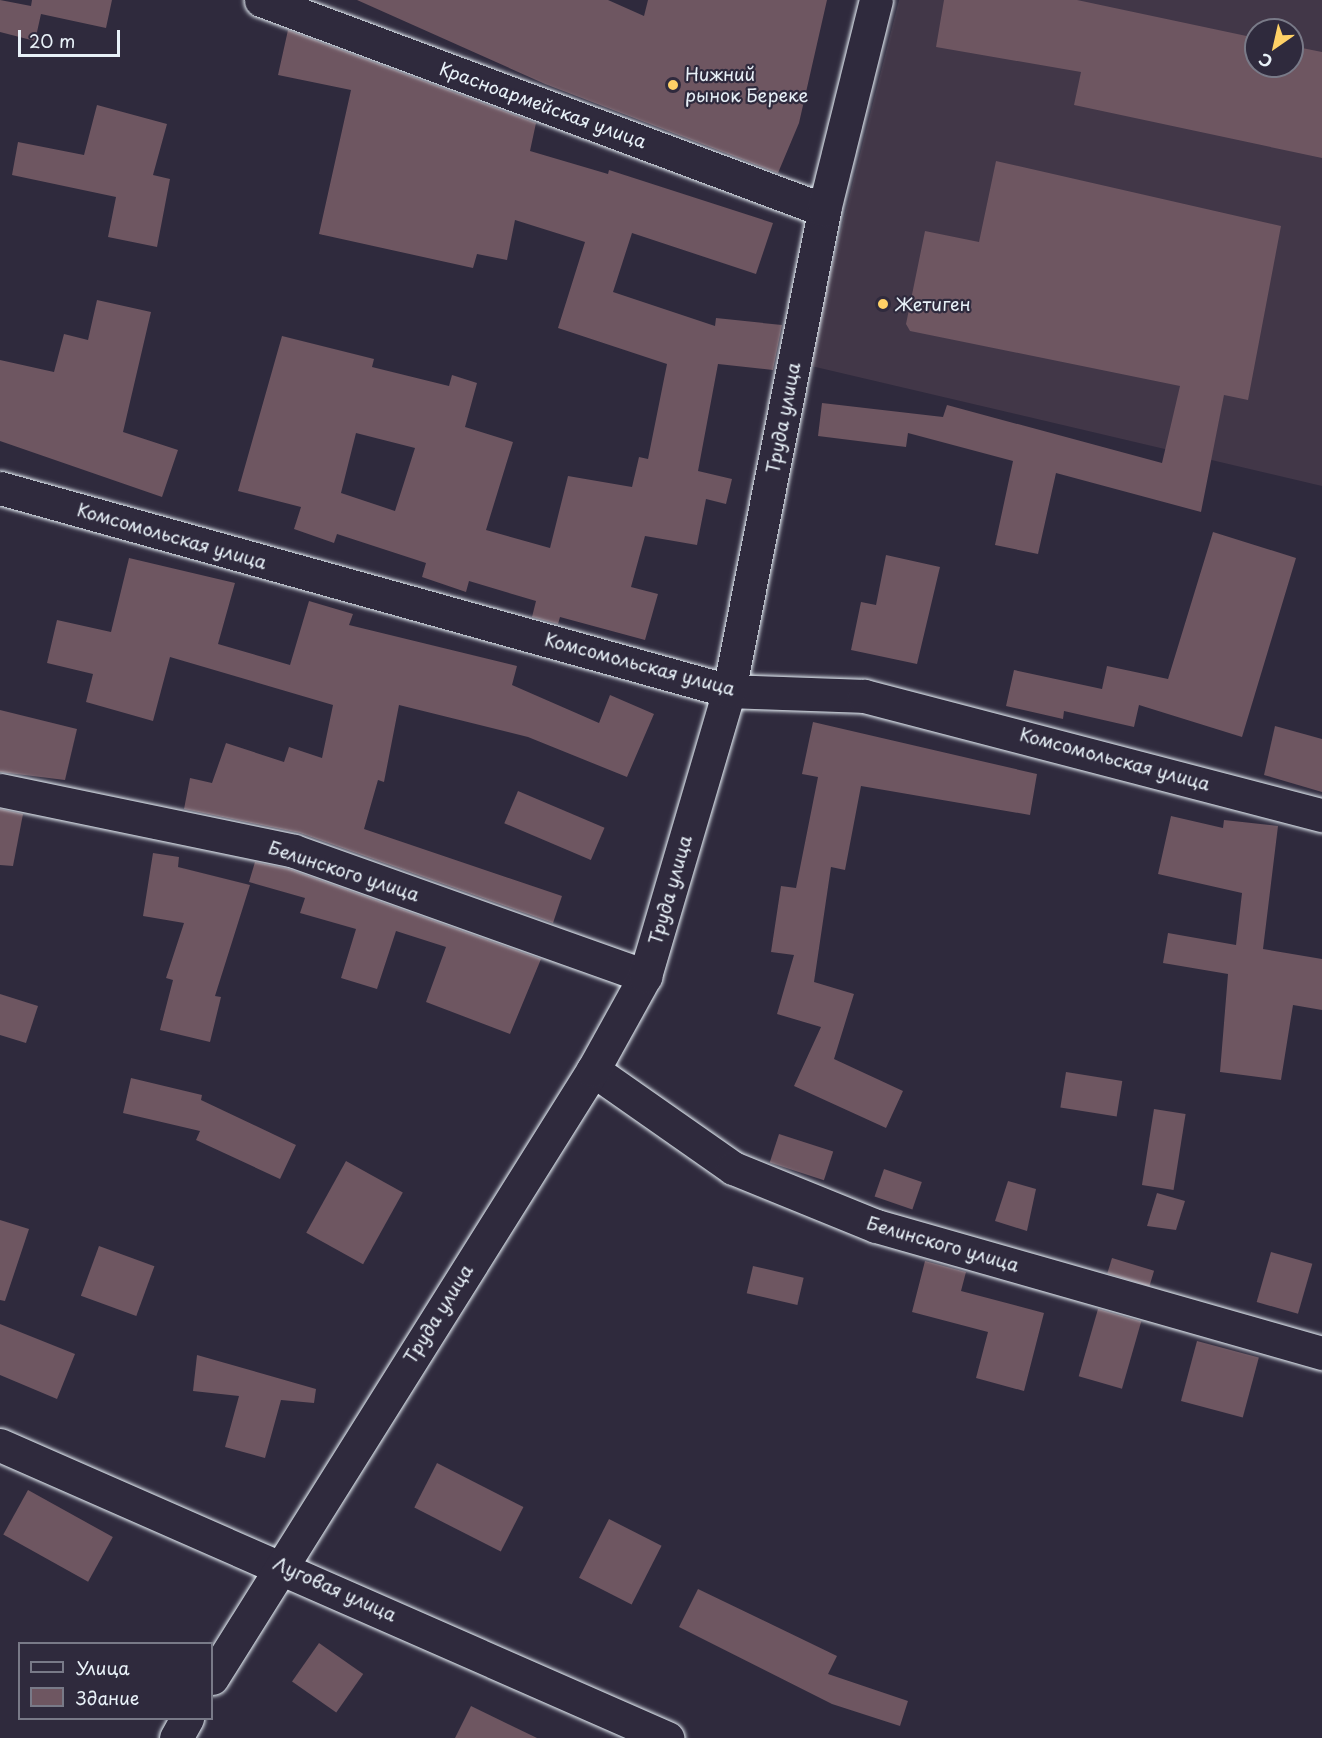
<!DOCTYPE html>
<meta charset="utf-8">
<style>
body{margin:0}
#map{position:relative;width:1322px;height:1738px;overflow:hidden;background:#2f2a3d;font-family:"Playpen Sans",sans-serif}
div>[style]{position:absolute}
.built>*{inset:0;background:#423748}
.building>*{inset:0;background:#6e5661;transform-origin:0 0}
.roads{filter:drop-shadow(0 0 2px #e8f1f8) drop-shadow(0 0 2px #e8f1f8)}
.minor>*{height:33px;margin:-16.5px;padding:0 16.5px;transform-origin:16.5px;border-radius:16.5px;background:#2f2a3d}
.tertiary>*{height:33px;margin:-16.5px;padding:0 16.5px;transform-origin:16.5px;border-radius:16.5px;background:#2f2a3d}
.dots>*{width:16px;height:16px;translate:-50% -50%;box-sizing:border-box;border:3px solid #2f2a3d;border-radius:50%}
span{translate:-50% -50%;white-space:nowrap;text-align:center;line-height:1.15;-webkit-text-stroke:4.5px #2f2a3d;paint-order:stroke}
.poi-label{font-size:18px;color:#e8f1f8}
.left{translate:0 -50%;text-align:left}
.street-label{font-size:18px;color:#e8f1f8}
.legend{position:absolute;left:18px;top:1642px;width:195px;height:78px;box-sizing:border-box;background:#2f2a3d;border:2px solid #797a88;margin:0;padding:8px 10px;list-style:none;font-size:18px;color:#e8f1f8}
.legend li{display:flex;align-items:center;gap:12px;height:30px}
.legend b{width:30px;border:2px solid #797a88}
.north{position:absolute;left:1244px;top:18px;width:60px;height:60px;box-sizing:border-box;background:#2f2a3d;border:2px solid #797a88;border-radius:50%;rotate:214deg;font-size:16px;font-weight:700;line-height:24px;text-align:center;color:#e8f1f8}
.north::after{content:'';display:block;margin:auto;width:21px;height:27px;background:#ffd166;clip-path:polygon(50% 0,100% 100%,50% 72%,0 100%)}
.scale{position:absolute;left:18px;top:30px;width:102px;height:27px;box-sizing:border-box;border:3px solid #e8f1f8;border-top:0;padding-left:8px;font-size:18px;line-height:21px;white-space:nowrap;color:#e8f1f8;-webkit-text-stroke:4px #2f2a3d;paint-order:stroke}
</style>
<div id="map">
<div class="built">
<i style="clip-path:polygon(evenodd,899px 0,1322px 0,1322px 486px,807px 365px,899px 0,1256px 30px,1292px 30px,1292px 66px,1256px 66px,1256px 30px)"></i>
</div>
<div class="building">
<i style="clip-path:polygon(0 0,31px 6px,32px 0,112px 0,106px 28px,41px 14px,35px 41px,0 32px)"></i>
<i style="clip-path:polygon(357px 0,608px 0,644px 16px,648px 0,827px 0,799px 123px,778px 173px,545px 84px)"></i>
<i style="clip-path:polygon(944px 0,1077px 0,1256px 38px,1256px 66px,1292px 66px,1292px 46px,1322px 52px,1322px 158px,1074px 105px,1081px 72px,936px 47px)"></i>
<i style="clip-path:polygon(evenodd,288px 30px,536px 123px,530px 151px,608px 174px,609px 170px,773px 223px,756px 274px,632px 233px,613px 292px,715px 326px,716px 318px,782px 325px,773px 370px,718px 364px,698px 471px,732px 479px,726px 504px,706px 499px,697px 545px,645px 536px,631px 587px,658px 594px,645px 640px,560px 617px,558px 624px,532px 617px,536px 601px,469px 581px,466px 592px,422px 577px,426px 563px,337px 534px,334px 543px,294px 529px,301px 507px,238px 491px,282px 336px,374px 359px,372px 367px,449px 386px,452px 375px,477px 383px,465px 427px,513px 442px,486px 530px,550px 548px,568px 476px,632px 487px,639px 457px,648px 459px,667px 364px,558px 328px,585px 242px,515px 220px,507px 260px,477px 254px,473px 268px,319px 234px,351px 90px,278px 75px,288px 30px,356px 433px,415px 448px,395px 511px,341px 493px,356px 433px)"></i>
<i style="clip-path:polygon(97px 105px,167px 124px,153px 175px,170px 179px,157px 247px,108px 237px,116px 197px,12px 175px,18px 142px,84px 155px)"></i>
<i style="clip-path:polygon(996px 161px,1281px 226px,1248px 400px,1224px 395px,1201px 512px,1056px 473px,1038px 554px,995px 545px,1013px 461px,908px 433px,906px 447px,818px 436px,822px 403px,943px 417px,947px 405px,1162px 463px,1180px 386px,910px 331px,906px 324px,925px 231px,979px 242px)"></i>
<i style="clip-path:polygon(97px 300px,151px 312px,123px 432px,178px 450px,162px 497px,0 441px,0 360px,54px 372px,64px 334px,88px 340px)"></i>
<i style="clip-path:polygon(1213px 532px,1296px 558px,1242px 737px,1139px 705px,1134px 727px,1064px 711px,1063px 719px,1006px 706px,1014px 670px,1102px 689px,1107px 666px,1168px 679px)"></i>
<i style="clip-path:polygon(886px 555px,940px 567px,917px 664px,851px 650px,861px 602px,876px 605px)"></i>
<i style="clip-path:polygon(129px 558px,235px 583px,218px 644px,290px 665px,309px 601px,353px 614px,349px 625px,517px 666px,512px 685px,599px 723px,610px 695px,654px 714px,627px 777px,528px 737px,399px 705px,384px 782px,378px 780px,364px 829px,562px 896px,553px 923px,300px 833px,184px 809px,190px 778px,212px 783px,226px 743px,284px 762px,289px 747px,322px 758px,333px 705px,170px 657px,153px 721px,86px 702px,93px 674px,47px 663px,57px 620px,111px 632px)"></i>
<i style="clip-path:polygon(0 710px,77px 729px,65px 780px,0 772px)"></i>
<i style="clip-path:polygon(813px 722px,1037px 774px,1030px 815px,861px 786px,845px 870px,831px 867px,814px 982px,854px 994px,834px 1059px,903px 1091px,886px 1128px,794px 1086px,821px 1027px,777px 1014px,794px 955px,771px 952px,781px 886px,796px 888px,818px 777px,802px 774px)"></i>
<i style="clip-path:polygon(1275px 726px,1322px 739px,1322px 792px,1264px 775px)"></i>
<i style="left:518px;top:791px;width:94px;height:35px;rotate:23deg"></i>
<i style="clip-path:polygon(0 809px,23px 814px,13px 866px,0 865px)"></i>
<i style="clip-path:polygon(1171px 816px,1223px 828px,1224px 820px,1278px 826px,1263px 949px,1322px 959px,1322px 1010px,1293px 1005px,1281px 1080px,1220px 1072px,1228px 974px,1163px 963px,1168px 933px,1236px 945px,1242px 893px,1158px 874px)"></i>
<i style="clip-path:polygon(153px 853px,179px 857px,178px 867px,250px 885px,215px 996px,221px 997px,210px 1042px,160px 1030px,173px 980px,166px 978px,184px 923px,143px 916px)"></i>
<i style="clip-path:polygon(255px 862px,289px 869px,541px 959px,510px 1034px,426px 1002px,446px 947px,396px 931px,377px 989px,341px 978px,356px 929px,300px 913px,305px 898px,249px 882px)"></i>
<i style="clip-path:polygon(0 994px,38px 1006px,26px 1043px,0 1035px)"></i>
<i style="left:1066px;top:1072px;width:57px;height:36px;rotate:9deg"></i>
<i style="clip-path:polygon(131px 1078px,202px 1095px,201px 1100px,296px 1145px,280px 1179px,196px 1140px,200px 1131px,123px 1113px)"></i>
<i style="left:1154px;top:1109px;width:32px;height:77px;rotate:9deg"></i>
<i style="left:779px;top:1134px;width:57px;height:30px;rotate:18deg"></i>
<i style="left:346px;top:1161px;width:65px;height:82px;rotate:29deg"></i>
<i style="left:884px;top:1169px;width:40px;height:29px;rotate:19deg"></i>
<i style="clip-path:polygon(1008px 1181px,1036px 1189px,1027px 1231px,995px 1221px)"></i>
<i style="clip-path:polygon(1157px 1193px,1185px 1201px,1176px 1230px,1147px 1226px)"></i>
<i style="clip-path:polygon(0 1220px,29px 1229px,5px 1301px,0 1300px)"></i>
<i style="left:99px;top:1246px;width:59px;height:53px;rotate:20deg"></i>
<i style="left:1271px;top:1252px;width:43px;height:52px;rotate:16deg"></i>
<i style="left:1112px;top:1258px;width:44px;height:16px;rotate:17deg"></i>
<i style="clip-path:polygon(925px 1261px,966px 1272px,961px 1291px,1044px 1313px,1024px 1391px,976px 1378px,988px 1332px,912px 1312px)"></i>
<i style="left:753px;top:1266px;width:52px;height:28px;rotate:13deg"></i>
<i style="left:1098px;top:1309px;width:45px;height:70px;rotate:16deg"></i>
<i style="clip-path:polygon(0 1324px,75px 1354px,57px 1399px,0 1375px)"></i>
<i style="left:1197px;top:1341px;width:64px;height:62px;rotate:15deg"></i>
<i style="clip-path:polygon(197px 1355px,316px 1389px,314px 1403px,281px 1400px,265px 1458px,225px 1447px,239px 1396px,193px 1391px)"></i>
<i style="left:437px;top:1463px;width:97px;height:50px;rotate:27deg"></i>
<i style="left:28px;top:1490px;width:97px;height:51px;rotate:29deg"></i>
<i style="left:609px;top:1519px;width:59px;height:66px;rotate:27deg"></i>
<i style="clip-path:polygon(698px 1589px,837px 1656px,828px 1674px,908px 1701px,900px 1726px,832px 1704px,679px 1627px)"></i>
<i style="left:319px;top:1643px;width:54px;height:47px;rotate:35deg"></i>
<i style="clip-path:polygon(471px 1706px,537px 1738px,455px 1738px)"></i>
</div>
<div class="roads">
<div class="minor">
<i style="left:261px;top:0;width:601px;rotate:20.46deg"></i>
<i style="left:0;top:488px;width:757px;rotate:15.56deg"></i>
<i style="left:729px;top:691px;width:135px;rotate:2.1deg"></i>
<i style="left:864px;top:696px;width:473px;rotate:14.6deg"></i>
<i style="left:0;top:790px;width:300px;rotate:11.7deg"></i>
<i style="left:294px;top:851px;width:373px;rotate:19.6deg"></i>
<i style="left:593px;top:1070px;width:171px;rotate:35deg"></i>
<i style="left:733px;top:1168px;width:154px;rotate:22.1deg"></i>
<i style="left:876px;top:1226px;width:464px;rotate:15.9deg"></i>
</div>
<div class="tertiary">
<i style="left:0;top:1445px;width:729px;rotate:23.71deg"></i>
<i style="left:212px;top:1678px;width:718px;rotate:-57.93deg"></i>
<i style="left:593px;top:1070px;width:107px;rotate:-61deg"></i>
<i style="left:645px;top:976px;width:297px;rotate:-73.6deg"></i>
<i style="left:729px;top:691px;width:490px;rotate:-78.8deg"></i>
<i style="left:824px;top:210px;width:216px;rotate:-76.1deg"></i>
<i style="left:176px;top:1738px;width:23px;rotate:-61deg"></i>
</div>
</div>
<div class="dots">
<i style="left:673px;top:85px;background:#ffd166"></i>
<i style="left:883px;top:304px;background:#ffd166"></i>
</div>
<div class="poi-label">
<span class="left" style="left:685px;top:85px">Нижний<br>рынок Береке</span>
<span class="left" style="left:895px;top:304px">Жетиген</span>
</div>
<div class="street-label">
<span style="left:543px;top:105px;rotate:20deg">Красноармейская улица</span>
<span style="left:783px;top:418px;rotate:-79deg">Труда улица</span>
<span style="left:172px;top:536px;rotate:16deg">Комсомольская улица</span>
<span style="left:640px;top:664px;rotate:15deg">Комсомольская улица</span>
<span style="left:1115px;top:759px;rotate:15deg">Комсомольская улица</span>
<span style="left:344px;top:871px;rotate:18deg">Белинского улица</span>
<span style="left:670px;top:890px;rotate:-74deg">Труда улица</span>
<span style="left:943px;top:1244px;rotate:16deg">Белинского улица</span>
<span style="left:438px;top:1314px;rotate:-58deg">Труда улица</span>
<span style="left:335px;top:1589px;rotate:24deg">Луговая улица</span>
</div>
<ul class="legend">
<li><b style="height:8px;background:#2f2a3d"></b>Улица</li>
<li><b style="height:16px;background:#6e5661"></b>Здание</li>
</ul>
<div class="north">С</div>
<div class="scale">20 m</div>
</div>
